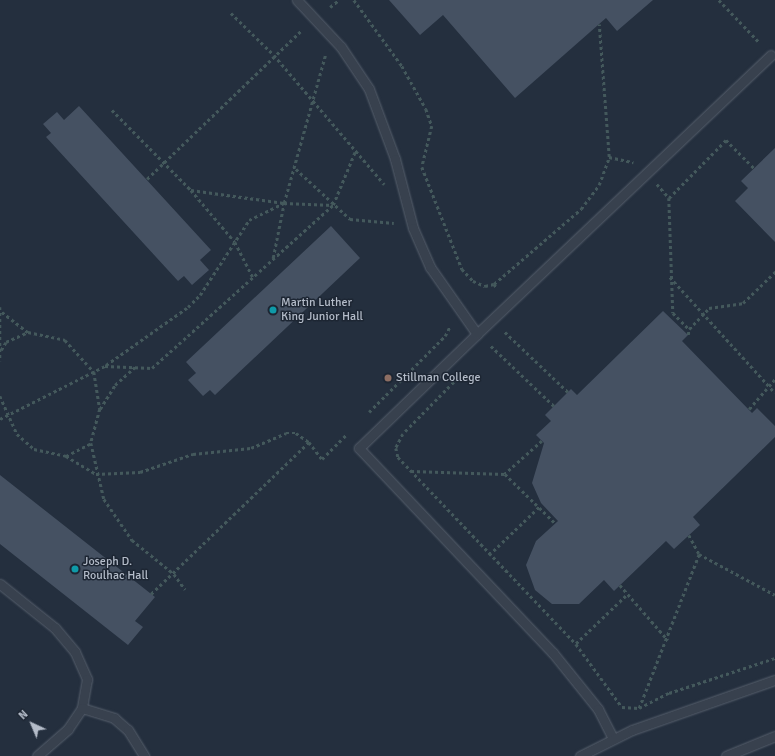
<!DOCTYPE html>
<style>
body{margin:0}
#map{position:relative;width:775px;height:756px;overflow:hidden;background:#242f3e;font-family:Signika,sans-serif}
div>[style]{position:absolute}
.building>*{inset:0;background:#455162}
.path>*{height:2.5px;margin-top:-1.25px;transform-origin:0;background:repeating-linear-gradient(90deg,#44595c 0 3px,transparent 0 6px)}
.roads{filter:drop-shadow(0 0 1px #565f6c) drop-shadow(0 0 1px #565f6c)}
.lane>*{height:9px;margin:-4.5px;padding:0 4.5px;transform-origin:4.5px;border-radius:4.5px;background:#38414e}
.dots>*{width:11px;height:11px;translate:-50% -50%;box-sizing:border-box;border:2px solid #1d2633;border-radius:50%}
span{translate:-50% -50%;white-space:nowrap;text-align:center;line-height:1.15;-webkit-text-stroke:3px #1d2633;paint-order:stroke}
.poi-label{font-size:12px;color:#b4bcc9}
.left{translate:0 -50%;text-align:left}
.north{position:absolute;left:12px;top:704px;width:40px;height:40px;-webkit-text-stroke:3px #1d2633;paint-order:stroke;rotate:316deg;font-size:11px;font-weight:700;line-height:16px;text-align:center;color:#b4bcc9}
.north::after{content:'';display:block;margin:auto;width:14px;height:18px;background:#b4bcc9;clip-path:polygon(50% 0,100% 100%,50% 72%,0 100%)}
</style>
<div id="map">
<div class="building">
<i style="clip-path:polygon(389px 0,653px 0,617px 31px,606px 18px,515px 98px,443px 15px,420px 35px)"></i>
<i style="clip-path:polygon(79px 106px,211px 250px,200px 260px,209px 270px,192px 285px,184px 276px,178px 281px,46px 137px,51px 133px,43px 124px,57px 112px,64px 120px)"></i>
<i style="clip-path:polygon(775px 148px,775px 242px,735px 201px,748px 188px,741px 181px)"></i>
<i style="clip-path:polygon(331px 226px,360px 258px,215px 395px,210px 390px,203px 396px,188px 380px,196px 373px,186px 362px)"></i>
<i style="clip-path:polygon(663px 311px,688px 335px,682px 341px,752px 413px,757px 408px,775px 426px,775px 437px,693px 517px,700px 525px,674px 549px,666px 541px,614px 591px,604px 580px,579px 604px,552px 604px,535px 590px,526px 565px,536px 541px,558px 521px,541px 503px,532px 483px,544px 443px,536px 435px,551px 421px,545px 415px,571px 389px,577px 395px)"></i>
<i style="clip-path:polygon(0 475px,155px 597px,135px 621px,143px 627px,128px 645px,0 544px)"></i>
</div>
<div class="path">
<i style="left:354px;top:0;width:82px;rotate:54deg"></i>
<i style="left:402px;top:66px;width:49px;rotate:60.8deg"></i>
<i style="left:426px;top:109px;width:18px;rotate:71deg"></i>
<i style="left:432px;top:126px;width:42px;rotate:103.7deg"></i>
<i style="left:422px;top:167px;width:110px;rotate:68.6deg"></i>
<i style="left:462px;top:269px;width:16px;rotate:47deg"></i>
<i style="left:473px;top:281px;width:13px;rotate:23deg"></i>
<i style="left:485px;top:286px;width:9px;rotate:-13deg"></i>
<i style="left:494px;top:284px;width:115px;rotate:-40.8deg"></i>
<i style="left:581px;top:209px;width:30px;rotate:-53deg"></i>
<i style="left:599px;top:185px;width:30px;rotate:-70deg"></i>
<i style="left:609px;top:157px;width:133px;rotate:-94.3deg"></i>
<i style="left:719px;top:0;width:59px;rotate:46.4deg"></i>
<i style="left:330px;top:7px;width:11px;rotate:-38deg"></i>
<i style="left:231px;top:13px;width:60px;rotate:44.3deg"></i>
<i style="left:274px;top:55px;width:170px;rotate:49.5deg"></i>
<i style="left:112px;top:110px;width:112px;rotate:45.4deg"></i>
<i style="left:191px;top:190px;width:68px;rotate:49.8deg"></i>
<i style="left:235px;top:242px;width:39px;rotate:63deg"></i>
<i style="left:609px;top:157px;width:25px;rotate:12deg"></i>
<i style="left:296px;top:169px;width:74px;rotate:42.8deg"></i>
<i style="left:350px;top:219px;width:44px;rotate:5.2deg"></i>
<i style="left:147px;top:179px;width:215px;rotate:-43.9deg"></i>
<i style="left:657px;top:184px;width:18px;rotate:49deg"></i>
<i style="left:669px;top:198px;width:115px;rotate:88deg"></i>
<i style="left:673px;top:313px;width:23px;rotate:45deg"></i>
<i style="left:191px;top:190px;width:94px;rotate:8deg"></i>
<i style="left:284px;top:203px;width:49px;rotate:2.3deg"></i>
<i style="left:669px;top:198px;width:81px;rotate:-45.5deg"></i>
<i style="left:726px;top:140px;width:40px;rotate:45deg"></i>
<i style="left:273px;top:258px;width:56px;rotate:-78.7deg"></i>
<i style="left:284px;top:203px;width:153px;rotate:-74.4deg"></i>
<i style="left:670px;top:277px;width:156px;rotate:47.8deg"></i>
<i style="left:494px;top:284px;width:5px;rotate:53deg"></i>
<i style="left:0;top:307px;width:54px;rotate:90deg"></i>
<i style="left:2px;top:312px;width:33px;rotate:38deg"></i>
<i style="left:28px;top:332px;width:38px;rotate:12deg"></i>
<i style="left:65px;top:340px;width:43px;rotate:47.8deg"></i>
<i style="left:94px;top:372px;width:37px;rotate:81deg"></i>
<i style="left:100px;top:409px;width:35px;rotate:105deg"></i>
<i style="left:91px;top:443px;width:57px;rotate:76.9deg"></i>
<i style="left:104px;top:499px;width:50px;rotate:55.7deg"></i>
<i style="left:132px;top:540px;width:54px;rotate:39deg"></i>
<i style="left:174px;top:574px;width:19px;rotate:54deg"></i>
<i style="left:505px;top:332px;width:87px;rotate:43.6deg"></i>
<i style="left:688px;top:335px;width:6px;rotate:-81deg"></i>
<i style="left:689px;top:329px;width:29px;rotate:-46deg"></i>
<i style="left:709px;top:308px;width:34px;rotate:-8deg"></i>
<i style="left:743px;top:303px;width:45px;rotate:-44.1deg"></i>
<i style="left:491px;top:346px;width:87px;rotate:43.6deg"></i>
<i style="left:1px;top:350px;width:9px;rotate:-58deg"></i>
<i style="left:6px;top:342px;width:24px;rotate:-24deg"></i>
<i style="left:106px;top:365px;width:100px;rotate:-35.3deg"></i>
<i style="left:188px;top:307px;width:17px;rotate:-45deg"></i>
<i style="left:200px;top:295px;width:90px;rotate:-56.8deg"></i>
<i style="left:249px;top:220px;width:39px;rotate:-26deg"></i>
<i style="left:458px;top:378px;width:78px;rotate:134.5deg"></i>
<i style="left:403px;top:434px;width:16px;rotate:117deg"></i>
<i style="left:396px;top:448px;width:9px;rotate:77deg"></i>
<i style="left:398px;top:457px;width:258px;rotate:46.4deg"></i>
<i style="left:0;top:396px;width:42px;rotate:65.9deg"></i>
<i style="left:17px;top:434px;width:23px;rotate:41deg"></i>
<i style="left:34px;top:449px;width:33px;rotate:12deg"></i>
<i style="left:66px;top:456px;width:35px;rotate:31deg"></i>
<i style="left:96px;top:474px;width:44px;rotate:-2.6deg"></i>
<i style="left:140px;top:472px;width:56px;rotate:-18.8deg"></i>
<i style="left:193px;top:454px;width:58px;rotate:-5.9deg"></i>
<i style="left:251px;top:448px;width:38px;rotate:-23deg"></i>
<i style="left:286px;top:433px;width:10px"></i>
<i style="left:296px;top:433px;width:16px;rotate:35deg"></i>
<i style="left:309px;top:442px;width:21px;rotate:53deg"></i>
<i style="left:322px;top:459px;width:34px;rotate:-45deg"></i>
<i style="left:100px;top:409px;width:28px;rotate:-58deg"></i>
<i style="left:115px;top:385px;width:27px;rotate:-42deg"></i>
<i style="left:749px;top:409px;width:40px;rotate:-49deg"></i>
<i style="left:369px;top:412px;width:107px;rotate:-45deg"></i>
<i style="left:445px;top:336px;width:11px;rotate:-63deg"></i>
<i style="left:0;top:419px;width:118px;rotate:-26.8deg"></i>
<i style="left:105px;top:366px;width:47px;rotate:2.4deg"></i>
<i style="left:152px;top:368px;width:244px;rotate:-42deg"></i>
<i style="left:333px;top:205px;width:57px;rotate:-67.5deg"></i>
<i style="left:542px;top:441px;width:50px;rotate:138.3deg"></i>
<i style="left:505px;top:474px;width:70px;rotate:44.4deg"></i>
<i style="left:66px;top:456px;width:28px;rotate:-27deg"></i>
<i style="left:411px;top:471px;width:94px;rotate:1.8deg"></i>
<i style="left:689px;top:535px;width:21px;rotate:62deg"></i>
<i style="left:699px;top:554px;width:86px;rotate:28.3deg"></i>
<i style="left:489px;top:555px;width:71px;rotate:-43.9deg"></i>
<i style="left:620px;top:585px;width:73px;rotate:48.9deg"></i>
<i style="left:151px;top:594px;width:219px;rotate:-43.9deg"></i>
<i style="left:626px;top:596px;width:69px;rotate:136.2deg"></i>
<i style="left:576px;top:644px;width:78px;rotate:53.9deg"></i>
<i style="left:622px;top:707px;width:17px;rotate:3deg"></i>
<i style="left:639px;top:708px;width:34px;rotate:-27deg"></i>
<i style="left:669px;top:693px;width:112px;rotate:-18.3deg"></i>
<i style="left:639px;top:708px;width:165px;rotate:-68.7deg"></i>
</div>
<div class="roads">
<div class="lane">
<i style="left:297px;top:0;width:64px;rotate:46.9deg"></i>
<i style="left:341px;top:47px;width:50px;rotate:56.3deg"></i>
<i style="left:369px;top:89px;width:75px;rotate:69.6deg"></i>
<i style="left:395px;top:159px;width:71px;rotate:75.4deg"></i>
<i style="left:413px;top:228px;width:43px;rotate:66.4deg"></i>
<i style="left:430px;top:267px;width:82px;rotate:55deg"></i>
<i style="left:477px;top:334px;width:164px;rotate:136deg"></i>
<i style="left:359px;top:448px;width:282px;rotate:46.6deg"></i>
<i style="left:553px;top:653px;width:72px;rotate:51.2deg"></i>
<i style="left:598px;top:709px;width:33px;rotate:63deg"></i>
<i style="left:477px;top:334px;width:405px;rotate:-43.5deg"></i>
<i style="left:0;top:584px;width:70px;rotate:38.7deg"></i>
<i style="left:55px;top:628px;width:31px;rotate:50deg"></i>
<i style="left:75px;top:652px;width:30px;rotate:66deg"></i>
<i style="left:87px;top:679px;width:29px;rotate:100deg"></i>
<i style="left:82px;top:708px;width:25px;rotate:124deg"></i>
<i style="left:68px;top:729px;width:41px;rotate:138.9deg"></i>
<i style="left:82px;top:708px;width:34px;rotate:17deg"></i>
<i style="left:114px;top:718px;width:18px;rotate:41deg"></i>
<i style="left:128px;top:730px;width:31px;rotate:58deg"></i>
<i style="left:580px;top:756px;width:58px;rotate:-26.6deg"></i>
<i style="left:632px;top:730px;width:151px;rotate:-19.3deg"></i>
<i style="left:726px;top:756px;width:53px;rotate:-22.2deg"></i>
</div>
</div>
<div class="dots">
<i style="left:273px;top:310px;background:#0f9aa8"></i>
<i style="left:388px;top:378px;background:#8d6e63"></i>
<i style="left:75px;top:569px;background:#0f9aa8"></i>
</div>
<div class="poi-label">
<span class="left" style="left:281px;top:310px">Martin Luther<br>King Junior Hall</span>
<span class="left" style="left:396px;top:378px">Stillman College</span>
<span class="left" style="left:83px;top:569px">Joseph D.<br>Roulhac Hall</span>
</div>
<div class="north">N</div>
</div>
